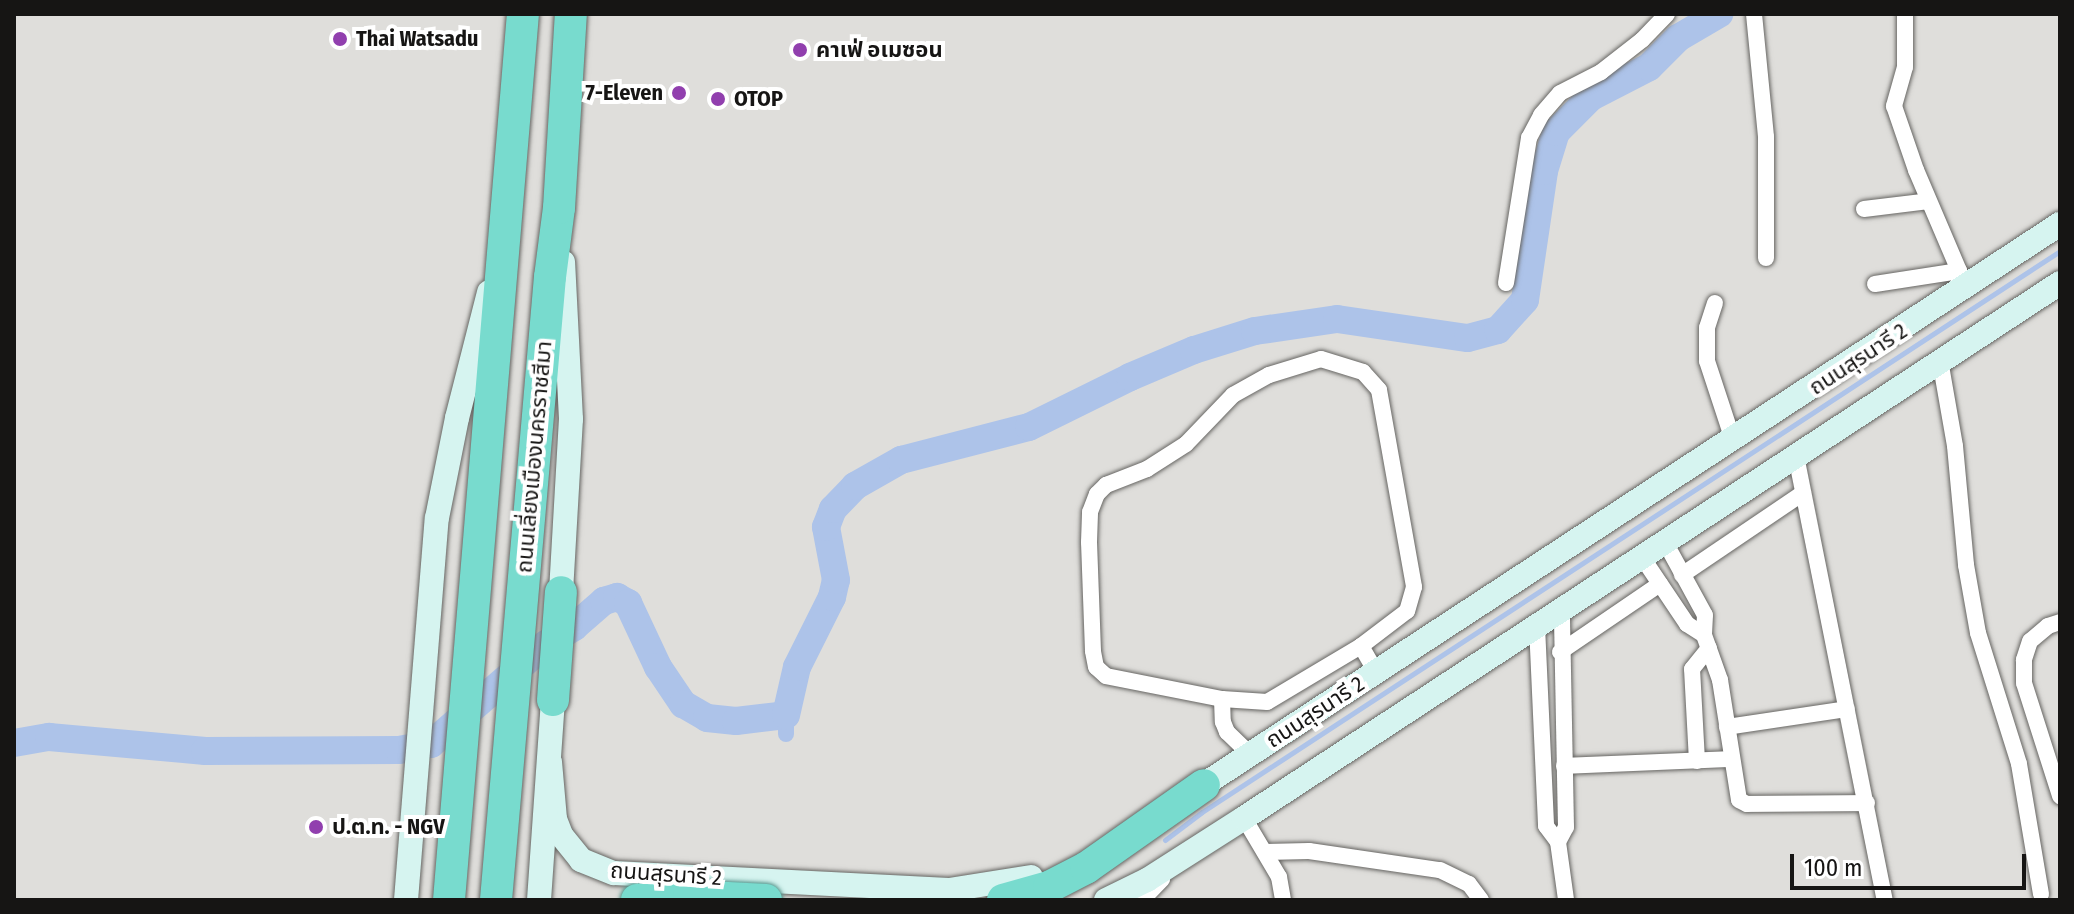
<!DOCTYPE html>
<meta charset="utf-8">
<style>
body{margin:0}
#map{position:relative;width:2074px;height:914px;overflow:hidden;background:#dfdedb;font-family:"Fira Sans Condensed","Noto Sans Thai",sans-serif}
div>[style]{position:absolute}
.stream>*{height:5px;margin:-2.5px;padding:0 2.5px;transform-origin:2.5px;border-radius:2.5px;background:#adc3e9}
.canal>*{height:16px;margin:-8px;padding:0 8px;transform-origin:8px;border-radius:8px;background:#adc3e9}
.river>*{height:28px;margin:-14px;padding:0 14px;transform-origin:14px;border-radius:14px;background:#adc3e9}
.roads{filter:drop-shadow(0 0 2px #666562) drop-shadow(0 0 2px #666562)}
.street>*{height:16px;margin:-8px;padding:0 8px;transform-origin:8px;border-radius:8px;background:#fff}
.secondary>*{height:24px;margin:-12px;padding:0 12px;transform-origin:12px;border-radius:12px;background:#d6f4f0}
.highway>*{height:32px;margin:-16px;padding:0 16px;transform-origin:16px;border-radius:16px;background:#78dbce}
.bridges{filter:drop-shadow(0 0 2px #56968d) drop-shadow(0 0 2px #56968d)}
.highway-bridge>*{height:32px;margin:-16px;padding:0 16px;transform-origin:16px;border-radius:16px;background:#78dbce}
.dots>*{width:22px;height:22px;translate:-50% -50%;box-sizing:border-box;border:4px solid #fff;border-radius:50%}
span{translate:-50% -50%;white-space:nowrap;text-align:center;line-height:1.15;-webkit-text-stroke:8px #fff;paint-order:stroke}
.poi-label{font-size:22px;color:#161514;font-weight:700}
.left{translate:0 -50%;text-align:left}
.right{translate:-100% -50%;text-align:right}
.street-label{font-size:22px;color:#161514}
.frame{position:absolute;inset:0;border:16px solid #161514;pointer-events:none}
.scale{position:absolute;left:1790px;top:854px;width:236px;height:36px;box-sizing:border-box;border:4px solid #161514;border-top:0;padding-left:10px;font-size:24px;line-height:28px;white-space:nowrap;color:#161514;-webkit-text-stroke:6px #fff;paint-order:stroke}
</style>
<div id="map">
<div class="stream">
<i style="left:1165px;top:840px;width:46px;rotate:-37.1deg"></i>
<i style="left:1202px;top:812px;width:1025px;rotate:-33.18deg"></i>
</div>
<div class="canal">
<i style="left:786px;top:734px;width:19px;rotate:-90deg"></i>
</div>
<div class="river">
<i style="left:14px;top:743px;width:36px;rotate:-10deg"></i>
<i style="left:49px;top:737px;width:157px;rotate:5.1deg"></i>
<i style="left:205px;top:751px;width:194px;rotate:-0.3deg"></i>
<i style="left:399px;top:750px;width:33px;rotate:-11deg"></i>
<i style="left:431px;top:744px;width:152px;rotate:-41deg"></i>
<i style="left:546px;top:644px;width:33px;rotate:-31deg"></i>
<i style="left:574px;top:627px;width:40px;rotate:-41deg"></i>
<i style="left:604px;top:601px;width:14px;rotate:-17deg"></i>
<i style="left:617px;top:597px;width:13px;rotate:29deg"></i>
<i style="left:628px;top:603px;width:71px;rotate:64.9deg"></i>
<i style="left:658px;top:667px;width:45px;rotate:56deg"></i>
<i style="left:683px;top:704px;width:28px;rotate:30deg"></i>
<i style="left:707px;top:718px;width:29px;rotate:6deg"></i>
<i style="left:736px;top:721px;width:50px;rotate:-6.8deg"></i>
<i style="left:786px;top:715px;width:49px;rotate:-77.1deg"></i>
<i style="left:797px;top:667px;width:78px;rotate:-63.4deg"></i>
<i style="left:832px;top:597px;width:17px;rotate:-77deg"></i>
<i style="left:836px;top:580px;width:54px;rotate:-100.7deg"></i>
<i style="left:826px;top:527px;width:19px;rotate:-69deg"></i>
<i style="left:833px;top:509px;width:32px;rotate:-46deg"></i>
<i style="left:855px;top:486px;width:53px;rotate:-29.5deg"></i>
<i style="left:901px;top:460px;width:132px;rotate:-14.5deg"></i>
<i style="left:1029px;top:427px;width:113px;rotate:-26.3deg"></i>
<i style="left:1130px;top:377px;width:69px;rotate:-22.9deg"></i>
<i style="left:1194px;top:350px;width:64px;rotate:-17.3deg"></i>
<i style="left:1255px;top:331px;width:83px;rotate:-8.3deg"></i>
<i style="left:1337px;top:319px;width:132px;rotate:8.3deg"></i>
<i style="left:1468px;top:338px;width:31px;rotate:-15deg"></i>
<i style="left:1498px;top:330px;width:40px;rotate:-48deg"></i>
<i style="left:1525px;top:300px;width:130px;rotate:-81.6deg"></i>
<i style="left:1544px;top:171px;width:41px;rotate:-72.9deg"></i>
<i style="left:1556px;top:132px;width:49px;rotate:-45deg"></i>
<i style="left:1591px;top:97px;width:65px;rotate:-27.3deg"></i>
<i style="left:1649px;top:67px;width:41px;rotate:-45deg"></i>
<i style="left:1678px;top:38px;width:48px;rotate:-30.3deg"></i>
</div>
<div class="roads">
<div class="street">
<i style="left:1754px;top:14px;width:124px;rotate:84.4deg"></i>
<i style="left:1766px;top:137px;width:121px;rotate:90deg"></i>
<i style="left:1905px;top:14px;width:53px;rotate:90deg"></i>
<i style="left:1905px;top:67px;width:41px;rotate:105.8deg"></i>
<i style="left:1894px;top:106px;width:68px;rotate:71deg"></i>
<i style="left:1916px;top:170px;width:110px;rotate:66.9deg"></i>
<i style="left:1959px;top:271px;width:21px;rotate:90deg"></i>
<i style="left:1864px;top:209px;width:65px;rotate:-7deg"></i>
<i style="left:1506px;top:283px;width:147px;rotate:-81deg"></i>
<i style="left:1529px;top:138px;width:26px;rotate:-62deg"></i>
<i style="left:1541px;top:115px;width:29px;rotate:-49deg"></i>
<i style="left:1560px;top:93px;width:46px;rotate:-27.1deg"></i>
<i style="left:1601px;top:72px;width:52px;rotate:-38deg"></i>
<i style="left:1642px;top:40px;width:36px;rotate:-46deg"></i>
<i style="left:1875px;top:284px;width:85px;rotate:-8.8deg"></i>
<i style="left:1715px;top:303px;width:26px;rotate:108deg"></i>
<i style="left:1707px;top:328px;width:33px;rotate:90deg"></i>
<i style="left:1707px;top:361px;width:83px;rotate:71.8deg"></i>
<i style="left:1940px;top:360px;width:87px;rotate:80.1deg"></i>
<i style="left:1955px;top:446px;width:120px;rotate:84.7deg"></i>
<i style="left:1966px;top:565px;width:69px;rotate:80deg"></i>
<i style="left:1978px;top:633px;width:137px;rotate:72.6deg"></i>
<i style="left:2019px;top:764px;width:132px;rotate:80.4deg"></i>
<i style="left:1796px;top:456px;width:453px;rotate:78.7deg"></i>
<i style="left:1665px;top:542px;width:83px;rotate:61.3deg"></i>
<i style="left:1705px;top:615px;width:20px;rotate:93deg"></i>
<i style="left:1704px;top:635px;width:48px;rotate:70.4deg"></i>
<i style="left:1720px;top:680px;width:121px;rotate:81deg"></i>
<i style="left:1739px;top:800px;width:9px;rotate:27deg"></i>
<i style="left:1747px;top:804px;width:120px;rotate:-0.5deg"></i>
<i style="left:1642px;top:557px;width:81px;rotate:56.1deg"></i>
<i style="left:1687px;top:624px;width:20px;rotate:33deg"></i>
<i style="left:1682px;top:575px;width:146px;rotate:-34.1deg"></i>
<i style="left:2060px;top:622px;width:13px;rotate:162deg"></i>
<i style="left:2048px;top:626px;width:23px;rotate:140deg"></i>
<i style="left:2030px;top:641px;width:20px;rotate:108deg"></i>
<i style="left:2024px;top:660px;width:23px;rotate:90deg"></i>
<i style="left:2024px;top:683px;width:119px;rotate:72.3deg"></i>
<i style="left:1537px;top:626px;width:200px;rotate:87.4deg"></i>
<i style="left:1546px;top:826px;width:20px;rotate:53deg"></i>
<i style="left:1558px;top:842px;width:59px;rotate:82.1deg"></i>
<i style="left:1361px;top:646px;width:109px;rotate:149.2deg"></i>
<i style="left:1267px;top:702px;width:45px;rotate:-176.2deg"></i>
<i style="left:1222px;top:699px;width:118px;rotate:-168.8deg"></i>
<i style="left:1106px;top:676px;width:13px;rotate:-138deg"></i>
<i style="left:1096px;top:667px;width:16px;rotate:-101deg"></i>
<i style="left:1093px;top:651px;width:109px;rotate:-92.1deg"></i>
<i style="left:1089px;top:542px;width:30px;rotate:-88deg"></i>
<i style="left:1090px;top:512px;width:19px;rotate:-69deg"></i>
<i style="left:1097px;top:494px;width:13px;rotate:-45deg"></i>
<i style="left:1106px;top:485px;width:44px;rotate:-21.3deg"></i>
<i style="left:1147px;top:469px;width:46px;rotate:-32.7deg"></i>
<i style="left:1186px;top:444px;width:68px;rotate:-46.2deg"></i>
<i style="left:1233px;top:395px;width:41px;rotate:-29.1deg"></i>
<i style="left:1269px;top:375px;width:54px;rotate:-17.1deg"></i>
<i style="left:1321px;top:359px;width:44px;rotate:17.2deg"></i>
<i style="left:1363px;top:372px;width:24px;rotate:48deg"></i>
<i style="left:1379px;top:390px;width:200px;rotate:79.9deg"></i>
<i style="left:1414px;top:587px;width:25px;rotate:106deg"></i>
<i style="left:1407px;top:611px;width:58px;rotate:142.7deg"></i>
<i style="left:1361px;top:646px;width:30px;rotate:60deg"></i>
<i style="left:1560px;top:652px;width:121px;rotate:-34.2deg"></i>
<i style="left:1222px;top:699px;width:23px;rotate:88deg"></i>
<i style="left:1223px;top:722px;width:11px;rotate:68deg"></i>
<i style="left:1227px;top:732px;width:32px;rotate:44deg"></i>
<i style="left:1727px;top:727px;width:121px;rotate:-8.5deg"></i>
<i style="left:1697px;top:761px;width:92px;rotate:-93.1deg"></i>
<i style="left:1692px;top:669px;width:27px;rotate:-51deg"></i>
<i style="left:1564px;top:766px;width:168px;rotate:-2.4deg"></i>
<i style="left:1244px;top:818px;width:69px;rotate:59.3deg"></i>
<i style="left:1279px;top:877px;width:23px;rotate:80deg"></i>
<i style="left:1558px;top:842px;width:17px;rotate:-62deg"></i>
<i style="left:1566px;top:827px;width:218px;rotate:-91.1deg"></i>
<i style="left:1265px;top:852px;width:44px;rotate:-1.3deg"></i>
<i style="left:1309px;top:851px;width:132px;rotate:8.3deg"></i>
<i style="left:1440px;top:870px;width:32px;rotate:26deg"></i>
<i style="left:1469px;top:884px;width:20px;rotate:53deg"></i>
<i style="left:1142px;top:900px;width:29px;rotate:-46deg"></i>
</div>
<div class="secondary">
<i style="left:561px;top:592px;width:173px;rotate:-86.7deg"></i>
<i style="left:571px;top:419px;width:157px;rotate:-92.9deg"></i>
<i style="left:550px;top:762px;width:57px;rotate:85deg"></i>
<i style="left:555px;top:819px;width:17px;rotate:69deg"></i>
<i style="left:561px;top:835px;width:32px;rotate:51deg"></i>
<i style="left:581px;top:860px;width:35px;rotate:22deg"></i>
<i style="left:614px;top:873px;width:335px;rotate:2.9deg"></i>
<i style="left:949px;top:890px;width:83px;rotate:-9deg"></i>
<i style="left:1191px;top:793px;width:1039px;rotate:-33.22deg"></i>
<i style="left:406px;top:900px;width:383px;rotate:-85.4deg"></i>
<i style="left:437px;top:518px;width:102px;rotate:-78.7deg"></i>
<i style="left:457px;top:418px;width:130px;rotate:-75.7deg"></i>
<i style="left:539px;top:900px;width:200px;rotate:-86deg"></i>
<i style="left:1106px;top:900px;width:46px;rotate:-26deg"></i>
<i style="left:1147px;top:880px;width:115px;rotate:-32.6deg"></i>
<i style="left:1244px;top:818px;width:976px;rotate:-33.25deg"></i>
</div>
<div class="highway">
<i style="left:553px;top:700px;width:108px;rotate:-85.8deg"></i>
<i style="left:449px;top:900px;width:889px;rotate:-85.23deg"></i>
<i style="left:496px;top:900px;width:625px;rotate:-85.05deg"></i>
<i style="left:550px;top:277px;width:70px;rotate:-82.6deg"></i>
<i style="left:559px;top:208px;width:194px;rotate:-86.5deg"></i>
<i style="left:1003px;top:900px;width:48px;rotate:-15.8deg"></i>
<i style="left:1049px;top:887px;width:42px;rotate:-27.2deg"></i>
<i style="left:1086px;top:868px;width:144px;rotate:-35.1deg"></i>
</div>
</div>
<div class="bridges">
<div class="highway-bridge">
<i style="left:637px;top:900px;width:52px;rotate:-4.4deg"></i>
<i style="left:689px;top:896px;width:77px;rotate:3deg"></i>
</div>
</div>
<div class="dots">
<i style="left:340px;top:39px;background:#913fae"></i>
<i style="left:800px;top:50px;background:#913fae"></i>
<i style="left:679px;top:93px;background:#913fae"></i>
<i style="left:718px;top:99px;background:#913fae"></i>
<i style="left:316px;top:827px;background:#913fae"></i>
</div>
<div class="poi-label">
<span class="left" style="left:356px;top:39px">Thai Watsadu</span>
<span class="left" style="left:816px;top:50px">คาเฟ่ อเมซอน</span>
<span class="right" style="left:663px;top:93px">7-Eleven</span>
<span class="left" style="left:734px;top:99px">OTOP</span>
<span class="left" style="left:332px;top:827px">ป.ต.ท. - NGV</span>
</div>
<div class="street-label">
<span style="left:1858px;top:359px;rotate:-33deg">ถนนสุรนารี 2</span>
<span style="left:534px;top:457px;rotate:-85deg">ถนนเลี่ยงเมืองนครราชสีมา</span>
<span style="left:1315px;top:712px;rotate:-33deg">ถนนสุรนารี 2</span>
<span style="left:666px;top:874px;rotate:4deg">ถนนสุรนารี 2</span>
</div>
<div class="frame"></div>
<div class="scale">100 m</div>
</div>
